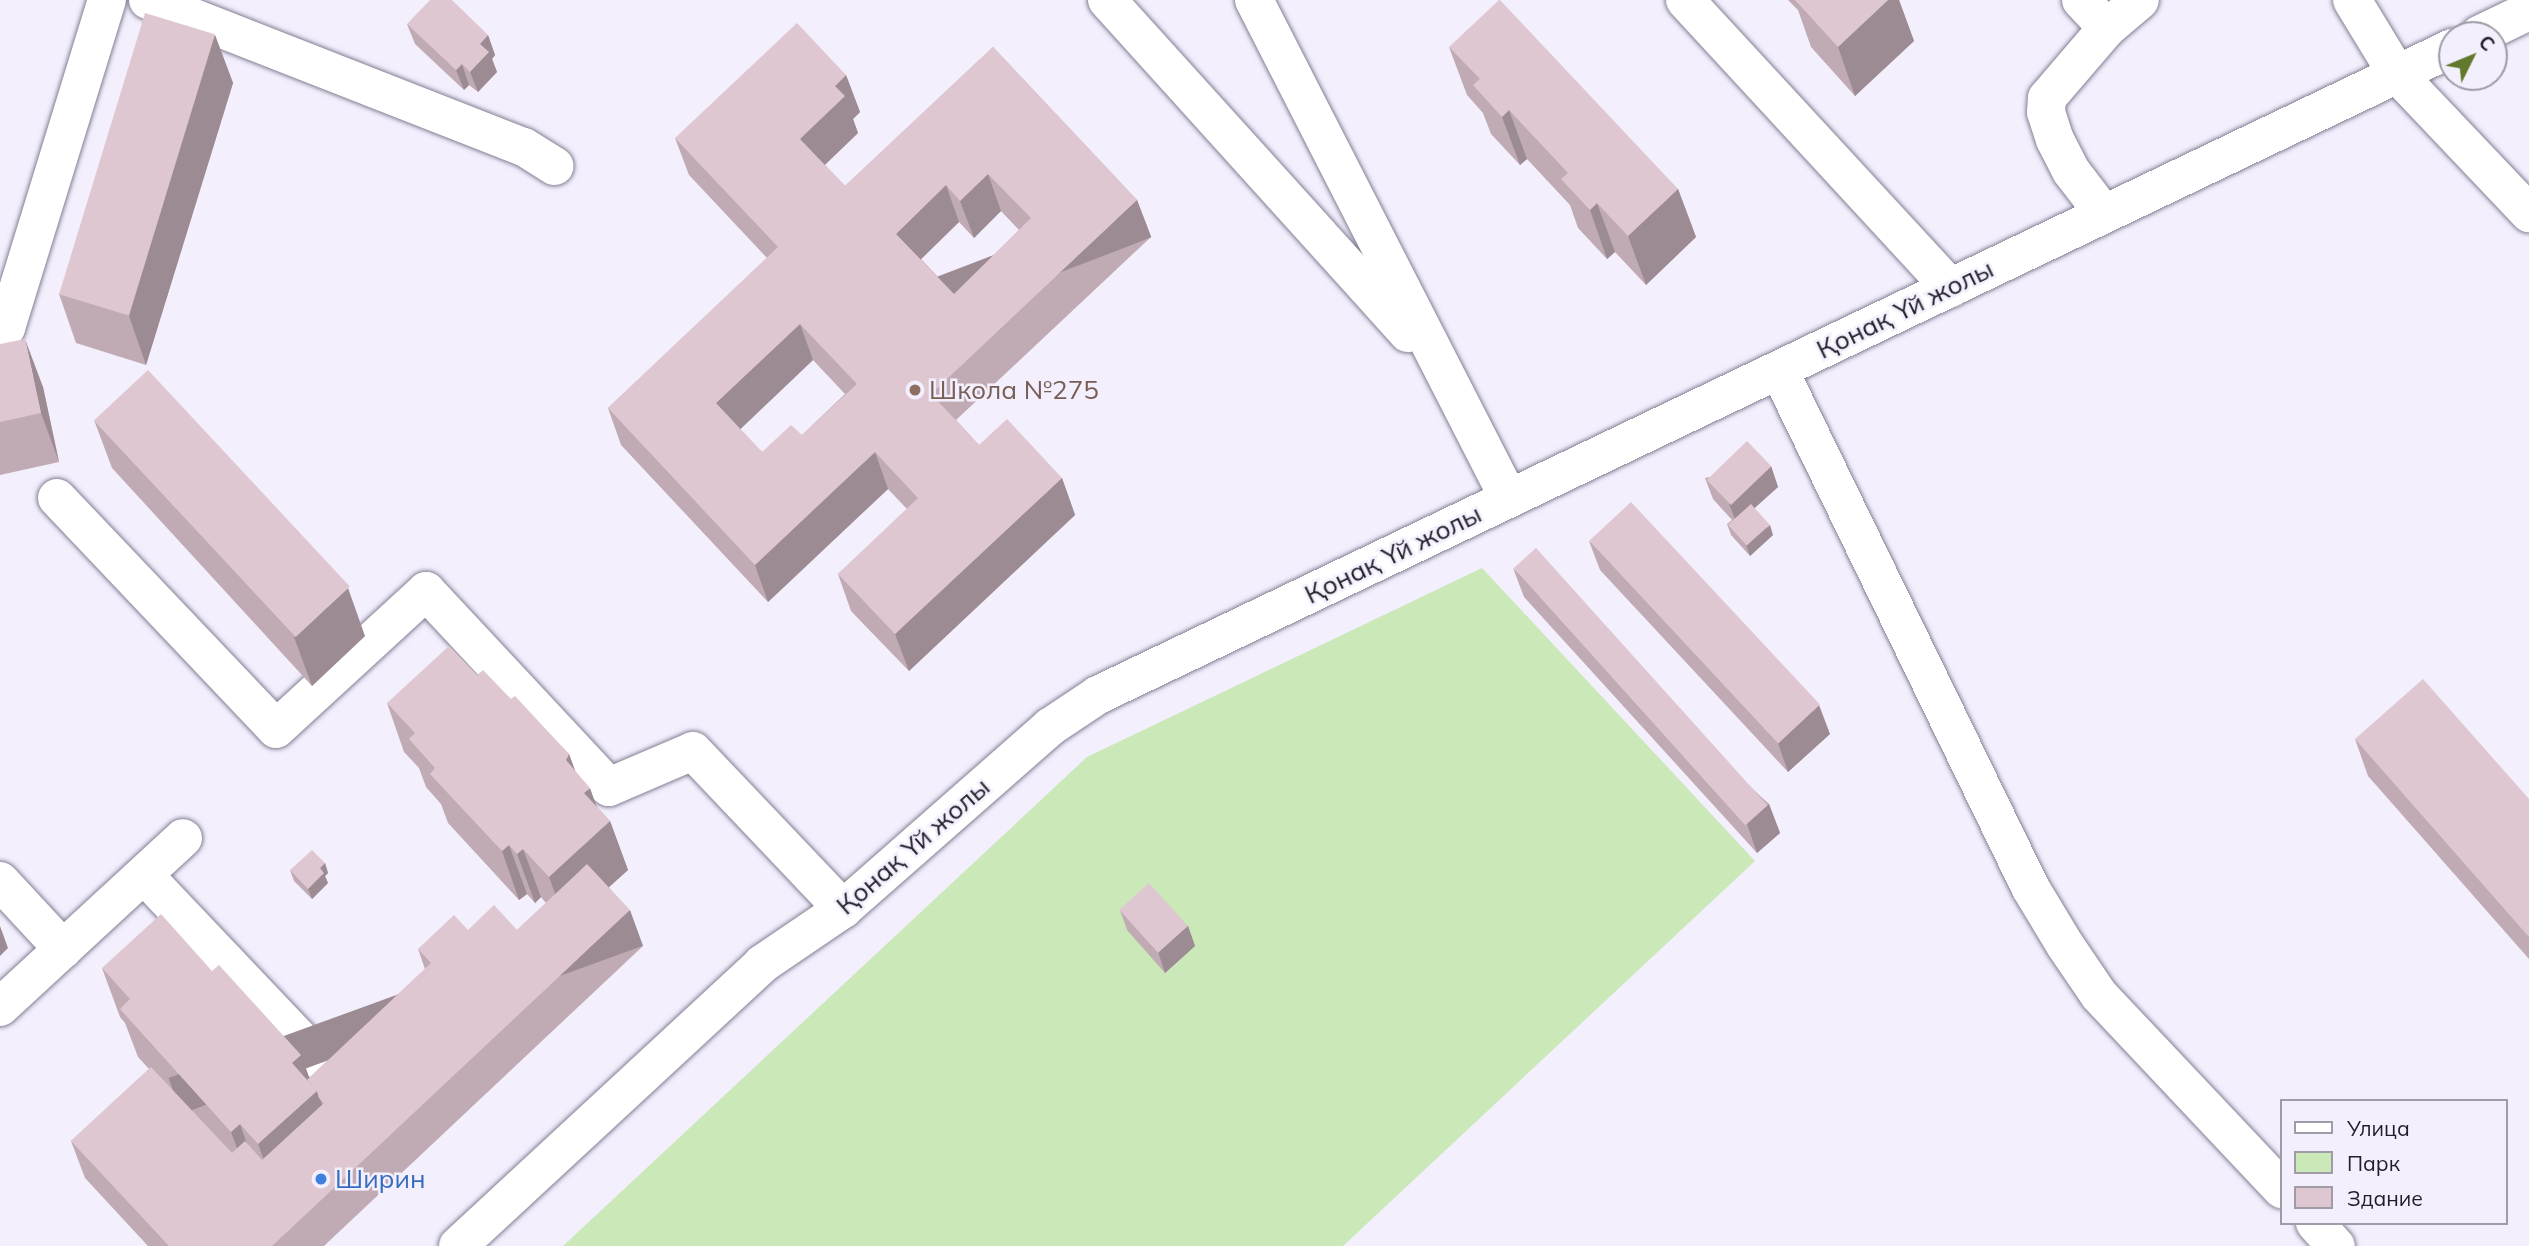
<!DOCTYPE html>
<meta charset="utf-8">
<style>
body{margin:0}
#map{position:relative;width:2529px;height:1246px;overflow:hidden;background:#f3effd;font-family:Mulish,sans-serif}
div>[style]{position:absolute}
.green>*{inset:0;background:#cae8b8}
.roads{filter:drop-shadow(0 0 2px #847e93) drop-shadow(0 0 2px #847e93)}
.street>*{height:38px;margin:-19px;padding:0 19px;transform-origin:19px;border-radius:19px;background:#fff}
.secondary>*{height:38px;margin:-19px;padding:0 19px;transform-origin:19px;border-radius:19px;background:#fff}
.wall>*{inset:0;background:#c0abb4}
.shaded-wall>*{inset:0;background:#9c8b92;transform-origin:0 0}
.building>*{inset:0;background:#dfc7d1;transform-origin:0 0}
.dots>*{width:19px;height:19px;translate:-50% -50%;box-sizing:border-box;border:4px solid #f3effd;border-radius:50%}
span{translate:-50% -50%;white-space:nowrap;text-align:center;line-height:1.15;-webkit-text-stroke:5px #f3effd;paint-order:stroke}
.street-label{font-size:26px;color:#201e26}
.education-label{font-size:26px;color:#785e54}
.left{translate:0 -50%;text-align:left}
.shop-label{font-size:26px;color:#366cbe}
.legend{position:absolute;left:2280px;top:1099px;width:228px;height:126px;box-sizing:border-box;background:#f3effd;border:2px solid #9f9ba7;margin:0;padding:9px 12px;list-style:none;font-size:21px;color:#201e26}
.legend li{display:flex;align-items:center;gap:14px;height:35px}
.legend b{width:35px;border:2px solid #9f9ba7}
.north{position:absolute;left:2438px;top:21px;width:70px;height:70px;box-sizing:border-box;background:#f3effd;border:2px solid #9f9ba7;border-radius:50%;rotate:47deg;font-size:19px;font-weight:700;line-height:28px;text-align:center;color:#201e26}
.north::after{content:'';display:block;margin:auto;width:24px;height:32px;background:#62792b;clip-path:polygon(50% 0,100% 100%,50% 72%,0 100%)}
</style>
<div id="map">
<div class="green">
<i style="clip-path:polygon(1482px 568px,1755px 861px,1343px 1246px,563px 1246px,1087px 757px)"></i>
</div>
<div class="roads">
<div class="street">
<i style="left:148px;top:0;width:404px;rotate:21.4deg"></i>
<i style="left:524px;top:147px;width:36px;rotate:32deg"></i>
<i style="left:1107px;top:0;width:449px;rotate:47.9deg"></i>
<i style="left:1254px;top:0;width:560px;rotate:62.93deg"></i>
<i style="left:1685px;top:0;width:392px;rotate:47.3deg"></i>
<i style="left:2081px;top:0;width:38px;rotate:47deg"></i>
<i style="left:2352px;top:0;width:87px;rotate:58.7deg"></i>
<i style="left:2397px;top:74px;width:192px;rotate:46.5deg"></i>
<i style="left:2104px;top:214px;width:54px;rotate:-127.5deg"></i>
<i style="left:2071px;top:171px;width:35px;rotate:-117deg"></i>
<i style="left:2055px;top:140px;width:29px;rotate:-108deg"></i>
<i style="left:2046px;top:112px;width:14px;rotate:-86deg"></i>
<i style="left:2047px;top:98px;width:92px;rotate:-49.4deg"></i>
<i style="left:2107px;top:28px;width:43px;rotate:-40.3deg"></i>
<i style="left:0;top:329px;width:6px;rotate:-9deg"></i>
<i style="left:6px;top:328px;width:343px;rotate:-72.9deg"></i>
<i style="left:1779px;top:370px;width:575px;rotate:64.1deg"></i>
<i style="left:2030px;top:887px;width:68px;rotate:58.9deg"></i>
<i style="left:2065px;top:945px;width:60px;rotate:55.8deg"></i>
<i style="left:2099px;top:995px;width:267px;rotate:46.7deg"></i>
<i style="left:57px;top:498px;width:318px;rotate:46.5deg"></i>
<i style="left:276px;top:729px;width:204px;rotate:-42.6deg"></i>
<i style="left:426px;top:591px;width:268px;rotate:47deg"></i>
<i style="left:609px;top:787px;width:91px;rotate:-23.2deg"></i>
<i style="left:693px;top:751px;width:218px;rotate:46.5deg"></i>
<i style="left:144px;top:875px;width:266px;rotate:46.5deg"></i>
<i style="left:0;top:881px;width:93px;rotate:47.2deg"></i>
<i style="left:0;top:1007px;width:249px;rotate:-42.7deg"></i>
<i style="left:2315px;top:1223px;width:31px;rotate:48deg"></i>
</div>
<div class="secondary">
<i style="left:2479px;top:35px;width:55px;rotate:-25.6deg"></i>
<i style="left:458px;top:1246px;width:415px;rotate:-42.8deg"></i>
<i style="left:762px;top:964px;width:98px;rotate:-34.2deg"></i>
<i style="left:843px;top:909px;width:276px;rotate:-41.3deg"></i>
<i style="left:1050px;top:727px;width:58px;rotate:-33.7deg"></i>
<i style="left:1098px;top:695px;width:1501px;rotate:-25.54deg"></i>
</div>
</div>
<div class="wall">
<i style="clip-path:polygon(1788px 0,1899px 0,1914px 41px,1855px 96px,1811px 47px,1798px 10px)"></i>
<i style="clip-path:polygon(407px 24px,488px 35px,495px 55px,492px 59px,497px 72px,478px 92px,469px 85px,464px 90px,415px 44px)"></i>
<i style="clip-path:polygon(215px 35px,233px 83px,146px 365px,76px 343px,59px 294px)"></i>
<i style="clip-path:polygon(evenodd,993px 47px,1137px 200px,1151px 237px,956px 420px,979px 445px,1062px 478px,1075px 515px,909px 671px,851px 611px,838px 574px,907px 509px,888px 489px,768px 602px,621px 445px,608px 408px,767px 258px,689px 175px,675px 138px,846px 75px,860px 112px,853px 119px,858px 133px,825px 165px,845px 186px,993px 47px,1001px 211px,1019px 230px,954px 294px,921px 259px,959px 222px,974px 238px,1001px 211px,993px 47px,813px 360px,845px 394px,802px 435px,762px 452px,740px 429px,813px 360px)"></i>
<i style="clip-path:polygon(1449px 47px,1678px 189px,1696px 237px,1646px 285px,1615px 252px,1607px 259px,1578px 228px,1570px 205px,1527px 159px,1520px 165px,1491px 134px,1483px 113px,1467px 95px)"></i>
<i style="clip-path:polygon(0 344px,43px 387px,59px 462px,0 475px)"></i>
<i style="clip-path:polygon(94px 420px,365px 636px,312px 686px,112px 468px)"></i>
<i style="clip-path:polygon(1771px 466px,1778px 487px,1754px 508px,1773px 535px,1750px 556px,1731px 535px,1727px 524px,1732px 520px,1713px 499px,1705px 478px)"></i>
<i style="clip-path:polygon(1589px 541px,1830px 734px,1788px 772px,1600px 570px)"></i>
<i style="clip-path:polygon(1513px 568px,1769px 804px,1780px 833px,1757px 853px,1524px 597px)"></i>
<i style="clip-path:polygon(477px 675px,511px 699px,569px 754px,575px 771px,598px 808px,610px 821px,628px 870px,609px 887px,643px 946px,324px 1246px,148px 1246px,85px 1178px,71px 1141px,149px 1069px,138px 1057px,125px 1023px,120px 1017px,102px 968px,301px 1055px,309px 1078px,425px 969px,418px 949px,468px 930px,517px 930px,546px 903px,541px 897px,535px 903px,527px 894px,519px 900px,448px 823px,441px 804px,426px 787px,419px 768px,404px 752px,387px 703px)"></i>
<i style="clip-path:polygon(2355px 739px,2529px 799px,2529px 959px,2368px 776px)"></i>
<i style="clip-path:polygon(325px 863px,328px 873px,325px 876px,328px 883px,312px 899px,294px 881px,290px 870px)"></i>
<i style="clip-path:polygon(1120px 910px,1188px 926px,1195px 946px,1165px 973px,1127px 930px)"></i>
</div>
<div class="shaded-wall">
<i style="clip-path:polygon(1888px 0,1899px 0,1914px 41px,1855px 96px,1838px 47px)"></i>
<i style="clip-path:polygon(215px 35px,233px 83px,146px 365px,129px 316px)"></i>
<i style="clip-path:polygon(488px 35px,495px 55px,492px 59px,497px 72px,478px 92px,470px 72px,480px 44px)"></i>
<i style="clip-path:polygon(462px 64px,469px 85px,464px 90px,456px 70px)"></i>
<i style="clip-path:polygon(846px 75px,860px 112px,853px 119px,858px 133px,813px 176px,800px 139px,835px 86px)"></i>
<i style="clip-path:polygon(1509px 110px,1527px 159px,1520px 165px,1502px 117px)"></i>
<i style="clip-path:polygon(988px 174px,1001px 211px,974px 238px,960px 201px)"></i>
<i style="clip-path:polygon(946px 185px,959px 222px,909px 271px,896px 234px)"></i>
<i style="clip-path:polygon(1678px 189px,1696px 237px,1646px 285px,1628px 236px)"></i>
<i style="left:1137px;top:200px;width:40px;height:283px;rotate:69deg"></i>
<i style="clip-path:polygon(1597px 203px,1615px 252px,1607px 259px,1590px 210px)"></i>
<i style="clip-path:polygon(800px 324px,813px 360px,729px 440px,716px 403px)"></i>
<i style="clip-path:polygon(25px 339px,43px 387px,59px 462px,41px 413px)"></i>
<i style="clip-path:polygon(875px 452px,888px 489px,768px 602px,755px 565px)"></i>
<i style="clip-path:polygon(1771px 466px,1778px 487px,1737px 524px,1729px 504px)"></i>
<i style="clip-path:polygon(1062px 478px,1075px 515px,909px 671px,895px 634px)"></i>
<i style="clip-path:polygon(1770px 525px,1773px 535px,1750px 556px,1746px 545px)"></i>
<i style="clip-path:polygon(348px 588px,365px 636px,312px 686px,294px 637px)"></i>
<i style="clip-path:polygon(1819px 705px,1830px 734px,1788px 772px,1778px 743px)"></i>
<i style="clip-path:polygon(569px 754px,587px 803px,566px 760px)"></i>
<i style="clip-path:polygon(590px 788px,604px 827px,610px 821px,628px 870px,567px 925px,549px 877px,584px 793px)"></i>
<i style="clip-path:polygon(1769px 804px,1780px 833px,1757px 853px,1747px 824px)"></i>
<i style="clip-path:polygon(509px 845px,527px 894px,519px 900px,502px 851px)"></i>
<i style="clip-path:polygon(523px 849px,541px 897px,535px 903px,517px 854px)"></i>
<i style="clip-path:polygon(325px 863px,328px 873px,325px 876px,328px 883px,312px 899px,308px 889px,320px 868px)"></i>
<i style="left:630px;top:910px;width:38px;height:491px;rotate:70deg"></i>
<i style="clip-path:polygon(0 926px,8px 948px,0 956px)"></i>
<i style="clip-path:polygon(1188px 926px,1195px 946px,1165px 973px,1158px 952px)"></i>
<i style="clip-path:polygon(301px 1055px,315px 1093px,317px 1091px,335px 1139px,276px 1193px,258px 1144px,292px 1063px)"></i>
<i style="clip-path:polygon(240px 1124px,257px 1172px,249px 1180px,231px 1132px)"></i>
</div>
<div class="building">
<i style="clip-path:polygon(430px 0,452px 0,488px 35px,480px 44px,489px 52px,470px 72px,462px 64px,456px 70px,407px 24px)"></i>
<i style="clip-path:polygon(1499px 0,1500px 0,1678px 189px,1628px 236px,1597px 203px,1590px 210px,1561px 179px,1568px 173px,1509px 110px,1502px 117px,1473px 85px,1480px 79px,1449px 47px)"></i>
<i style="clip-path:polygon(1795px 0,1888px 0,1838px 47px)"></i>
<i style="left:145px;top:13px;width:73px;height:294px;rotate:17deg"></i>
<i style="clip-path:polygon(evenodd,797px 23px,846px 75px,835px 86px,845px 96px,800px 139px,845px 186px,993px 47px,1137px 200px,931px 394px,979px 445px,1007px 419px,1062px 478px,895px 634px,838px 574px,918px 498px,875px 452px,755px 565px,608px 408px,778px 247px,675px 138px,797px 23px,988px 174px,1031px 218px,954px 294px,896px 234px,946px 185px,960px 201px,988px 174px,797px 23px,800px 324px,857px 384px,802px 435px,791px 425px,762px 452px,716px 403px,800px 324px)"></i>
<i style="clip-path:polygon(25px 339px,41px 413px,0 422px,0 344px)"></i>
<i style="left:148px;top:370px;width:296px;height:74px;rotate:47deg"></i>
<i style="left:1747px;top:441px;width:35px;height:56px;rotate:46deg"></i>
<i style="left:1631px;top:502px;width:277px;height:57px;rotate:47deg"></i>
<i style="left:1751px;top:504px;width:28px;height:31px;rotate:48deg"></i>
<i style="left:1536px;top:548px;width:346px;height:30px;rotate:48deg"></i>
<i style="clip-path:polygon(449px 646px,477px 675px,483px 670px,511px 699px,515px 696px,569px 754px,566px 760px,590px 788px,584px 793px,610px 821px,549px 877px,523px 849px,517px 854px,509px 845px,502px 851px,430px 774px,435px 768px,409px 739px,415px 733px,387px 703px)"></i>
<i style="clip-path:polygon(2423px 679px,2529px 799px,2529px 937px,2355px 739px)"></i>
<i style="clip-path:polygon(312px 850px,325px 863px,320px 868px,324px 873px,308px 889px,290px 870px)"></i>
<i style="clip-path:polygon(587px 864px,630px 910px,272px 1246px,169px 1246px,71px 1141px,151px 1067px,232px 1153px,245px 1141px,262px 1160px,324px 1103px,319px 1098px,317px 1091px,307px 1080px,431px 963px,418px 949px,454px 915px,468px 930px,494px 905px,517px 930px)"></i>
<i style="left:1149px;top:883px;width:58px;height:40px;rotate:48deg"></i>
<i style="clip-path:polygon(161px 914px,212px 971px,219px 965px,301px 1055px,292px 1063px,317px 1091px,258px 1144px,240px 1124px,231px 1132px,120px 1009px,130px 999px,102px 968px)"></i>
</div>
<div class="dots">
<i style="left:915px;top:390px;background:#8d6e63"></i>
<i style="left:321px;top:1179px;background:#3f7fe0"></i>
</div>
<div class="street-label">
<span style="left:1905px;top:309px;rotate:-26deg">Қонақ Үй жолы</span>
<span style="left:1393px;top:554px;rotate:-26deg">Қонақ Үй жолы</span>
<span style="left:913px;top:846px;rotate:-41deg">Қонақ Үй жолы</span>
</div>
<div class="education-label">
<span class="left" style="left:929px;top:390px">Школа №275</span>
</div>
<div class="shop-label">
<span class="left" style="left:335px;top:1179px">Ширин</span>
</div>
<ul class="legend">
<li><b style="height:9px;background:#fff"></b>Улица</li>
<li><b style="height:19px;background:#cae8b8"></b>Парк</li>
<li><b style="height:19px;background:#dfc7d1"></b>Здание</li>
</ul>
<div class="north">С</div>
</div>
